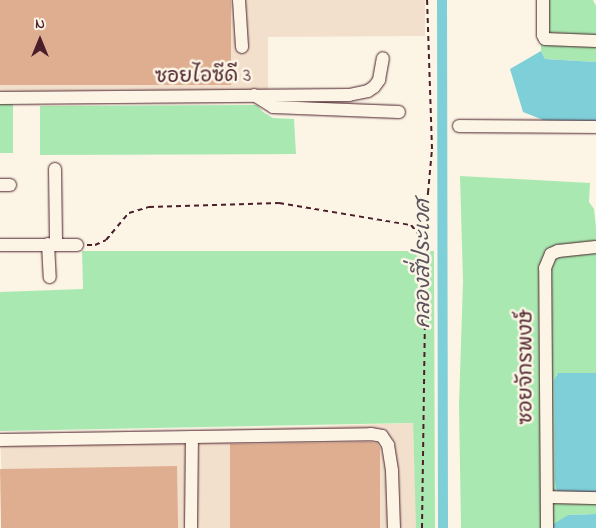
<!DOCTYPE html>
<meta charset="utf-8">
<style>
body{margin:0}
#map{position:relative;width:596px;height:528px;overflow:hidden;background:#fcf5e5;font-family:"Indie Flower","Playpen Sans Thai",sans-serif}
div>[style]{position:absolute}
.built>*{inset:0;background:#f3e0cc;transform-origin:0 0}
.green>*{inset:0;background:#a9e9b1;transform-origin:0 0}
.water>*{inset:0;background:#7ecfd8}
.canal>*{height:10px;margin:-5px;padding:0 5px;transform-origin:5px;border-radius:5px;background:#7ecfd8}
.building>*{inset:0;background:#dfae91;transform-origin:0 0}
.path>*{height:2px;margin-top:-1px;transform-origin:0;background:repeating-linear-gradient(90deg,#4a1f2b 0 5px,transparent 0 9px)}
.roads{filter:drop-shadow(0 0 1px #4a1f2b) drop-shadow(0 0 1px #4a1f2b)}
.minor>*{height:12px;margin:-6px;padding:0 6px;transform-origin:6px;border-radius:6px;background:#fcf5e5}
span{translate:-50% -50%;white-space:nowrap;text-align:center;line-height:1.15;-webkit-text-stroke:5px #fcf5e5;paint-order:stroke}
.street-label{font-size:20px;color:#4a1f2b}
.water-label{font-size:21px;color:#5a545f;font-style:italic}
.north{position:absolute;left:15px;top:15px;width:50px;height:50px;-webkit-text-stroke:4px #fcf5e5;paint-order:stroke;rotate:0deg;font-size:14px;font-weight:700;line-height:20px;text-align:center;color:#4a1f2b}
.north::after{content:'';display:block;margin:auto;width:18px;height:22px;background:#4a1f2b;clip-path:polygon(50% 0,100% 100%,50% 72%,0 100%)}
</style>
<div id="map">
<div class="built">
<i style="clip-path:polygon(0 0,425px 0,425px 36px,268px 37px,268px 90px,0 91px)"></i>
<i style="left:413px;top:423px;width:105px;height:413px;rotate:88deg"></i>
</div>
<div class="green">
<i style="clip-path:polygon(541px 0,593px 0,596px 6px,596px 62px,545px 59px,541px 51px)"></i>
<i style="left:0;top:103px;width:13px;height:50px"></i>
<i style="clip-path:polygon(257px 105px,263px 112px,273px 118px,294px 119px,296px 154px,40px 155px,40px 106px)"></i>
<i style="clip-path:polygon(460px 176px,590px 183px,589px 202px,594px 209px,596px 228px,596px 373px,558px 373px,554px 380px,555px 482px,558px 499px,596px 499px,596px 514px,568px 515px,552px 528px,461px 528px,459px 405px,463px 281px)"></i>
<i style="clip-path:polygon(82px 251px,434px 251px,435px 528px,416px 528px,413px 423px,0 431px,0 292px,83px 289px)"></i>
</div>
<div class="water">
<i style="clip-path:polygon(541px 51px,545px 59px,596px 62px,596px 123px,551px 123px,523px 112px,510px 69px)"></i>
<i style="clip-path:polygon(558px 373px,596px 373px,596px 499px,558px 499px,555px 482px,554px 380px)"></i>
<i style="clip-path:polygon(596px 514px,596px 528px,552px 528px,552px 525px,568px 515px)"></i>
</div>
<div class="canal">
<i style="left:442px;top:0;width:528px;rotate:89.89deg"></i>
</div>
<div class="building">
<i style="left:0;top:0;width:231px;height:85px"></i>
<i style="clip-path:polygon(370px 442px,377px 443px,380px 448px,380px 528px,230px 528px,230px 444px)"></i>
<i style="left:177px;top:466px;width:62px;height:177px;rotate:89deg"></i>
</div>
<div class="path">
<i style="left:87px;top:245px;width:8px"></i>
<i style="left:95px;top:245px;width:12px;rotate:-24deg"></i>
<i style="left:106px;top:240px;width:35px;rotate:-50deg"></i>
<i style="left:129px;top:213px;width:21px;rotate:-17deg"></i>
<i style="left:149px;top:207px;width:130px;rotate:-1.8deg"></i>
<i style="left:279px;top:203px;width:134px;rotate:9.5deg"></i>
<i style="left:411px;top:225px;width:16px;rotate:50deg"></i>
<i style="left:422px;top:528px;width:216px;rotate:-89.2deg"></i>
<i style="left:425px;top:312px;width:119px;rotate:-88.6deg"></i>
<i style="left:428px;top:193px;width:44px;rotate:-84.8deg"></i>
<i style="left:432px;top:149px;width:149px;rotate:-91.9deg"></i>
</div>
<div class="roads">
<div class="minor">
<i style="left:239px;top:0;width:47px;rotate:86.3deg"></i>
<i style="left:543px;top:0;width:35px;rotate:90deg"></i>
<i style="left:543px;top:35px;width:4px;rotate:63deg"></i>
<i style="left:545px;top:39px;width:51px;rotate:2.2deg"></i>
<i style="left:254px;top:95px;width:22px;rotate:32deg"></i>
<i style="left:273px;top:107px;width:126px;rotate:2.3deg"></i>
<i style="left:0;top:98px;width:349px;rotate:-0.5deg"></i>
<i style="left:349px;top:95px;width:19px;rotate:-12deg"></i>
<i style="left:368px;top:91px;width:7px;rotate:-34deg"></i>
<i style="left:374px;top:87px;width:9px;rotate:-54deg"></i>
<i style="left:379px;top:80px;width:22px;rotate:-80deg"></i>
<i style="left:459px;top:126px;width:137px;rotate:0.4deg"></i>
<i style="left:55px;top:169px;width:75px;rotate:89.2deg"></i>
<i style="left:0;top:185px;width:10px"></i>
<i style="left:48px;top:244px;width:33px;rotate:87deg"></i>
<i style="left:0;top:245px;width:77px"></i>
<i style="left:0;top:440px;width:371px;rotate:-0.9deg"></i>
<i style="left:371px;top:434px;width:11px;rotate:10deg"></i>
<i style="left:382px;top:436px;width:11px;rotate:56deg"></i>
<i style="left:388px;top:445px;width:26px;rotate:81deg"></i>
<i style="left:392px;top:471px;width:57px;rotate:88deg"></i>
<i style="left:547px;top:497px;width:49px;rotate:1.2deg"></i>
<i style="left:191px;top:528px;width:91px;rotate:-89.4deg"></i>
<i style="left:547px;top:528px;width:260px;rotate:-90.4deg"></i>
<i style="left:545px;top:268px;width:15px;rotate:-67deg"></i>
<i style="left:551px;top:254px;width:8px;rotate:-23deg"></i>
<i style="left:558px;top:251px;width:38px;rotate:-6deg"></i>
</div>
</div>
<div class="street-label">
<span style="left:203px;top:77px;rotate:-1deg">ซอยไอซีดี 3</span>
<span style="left:527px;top:367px;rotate:-90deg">ซอยจักรพงษ์</span>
</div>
<div class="water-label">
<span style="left:424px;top:264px;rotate:-90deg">คลองสี่ประเวศ</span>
</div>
<div class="north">N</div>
</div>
